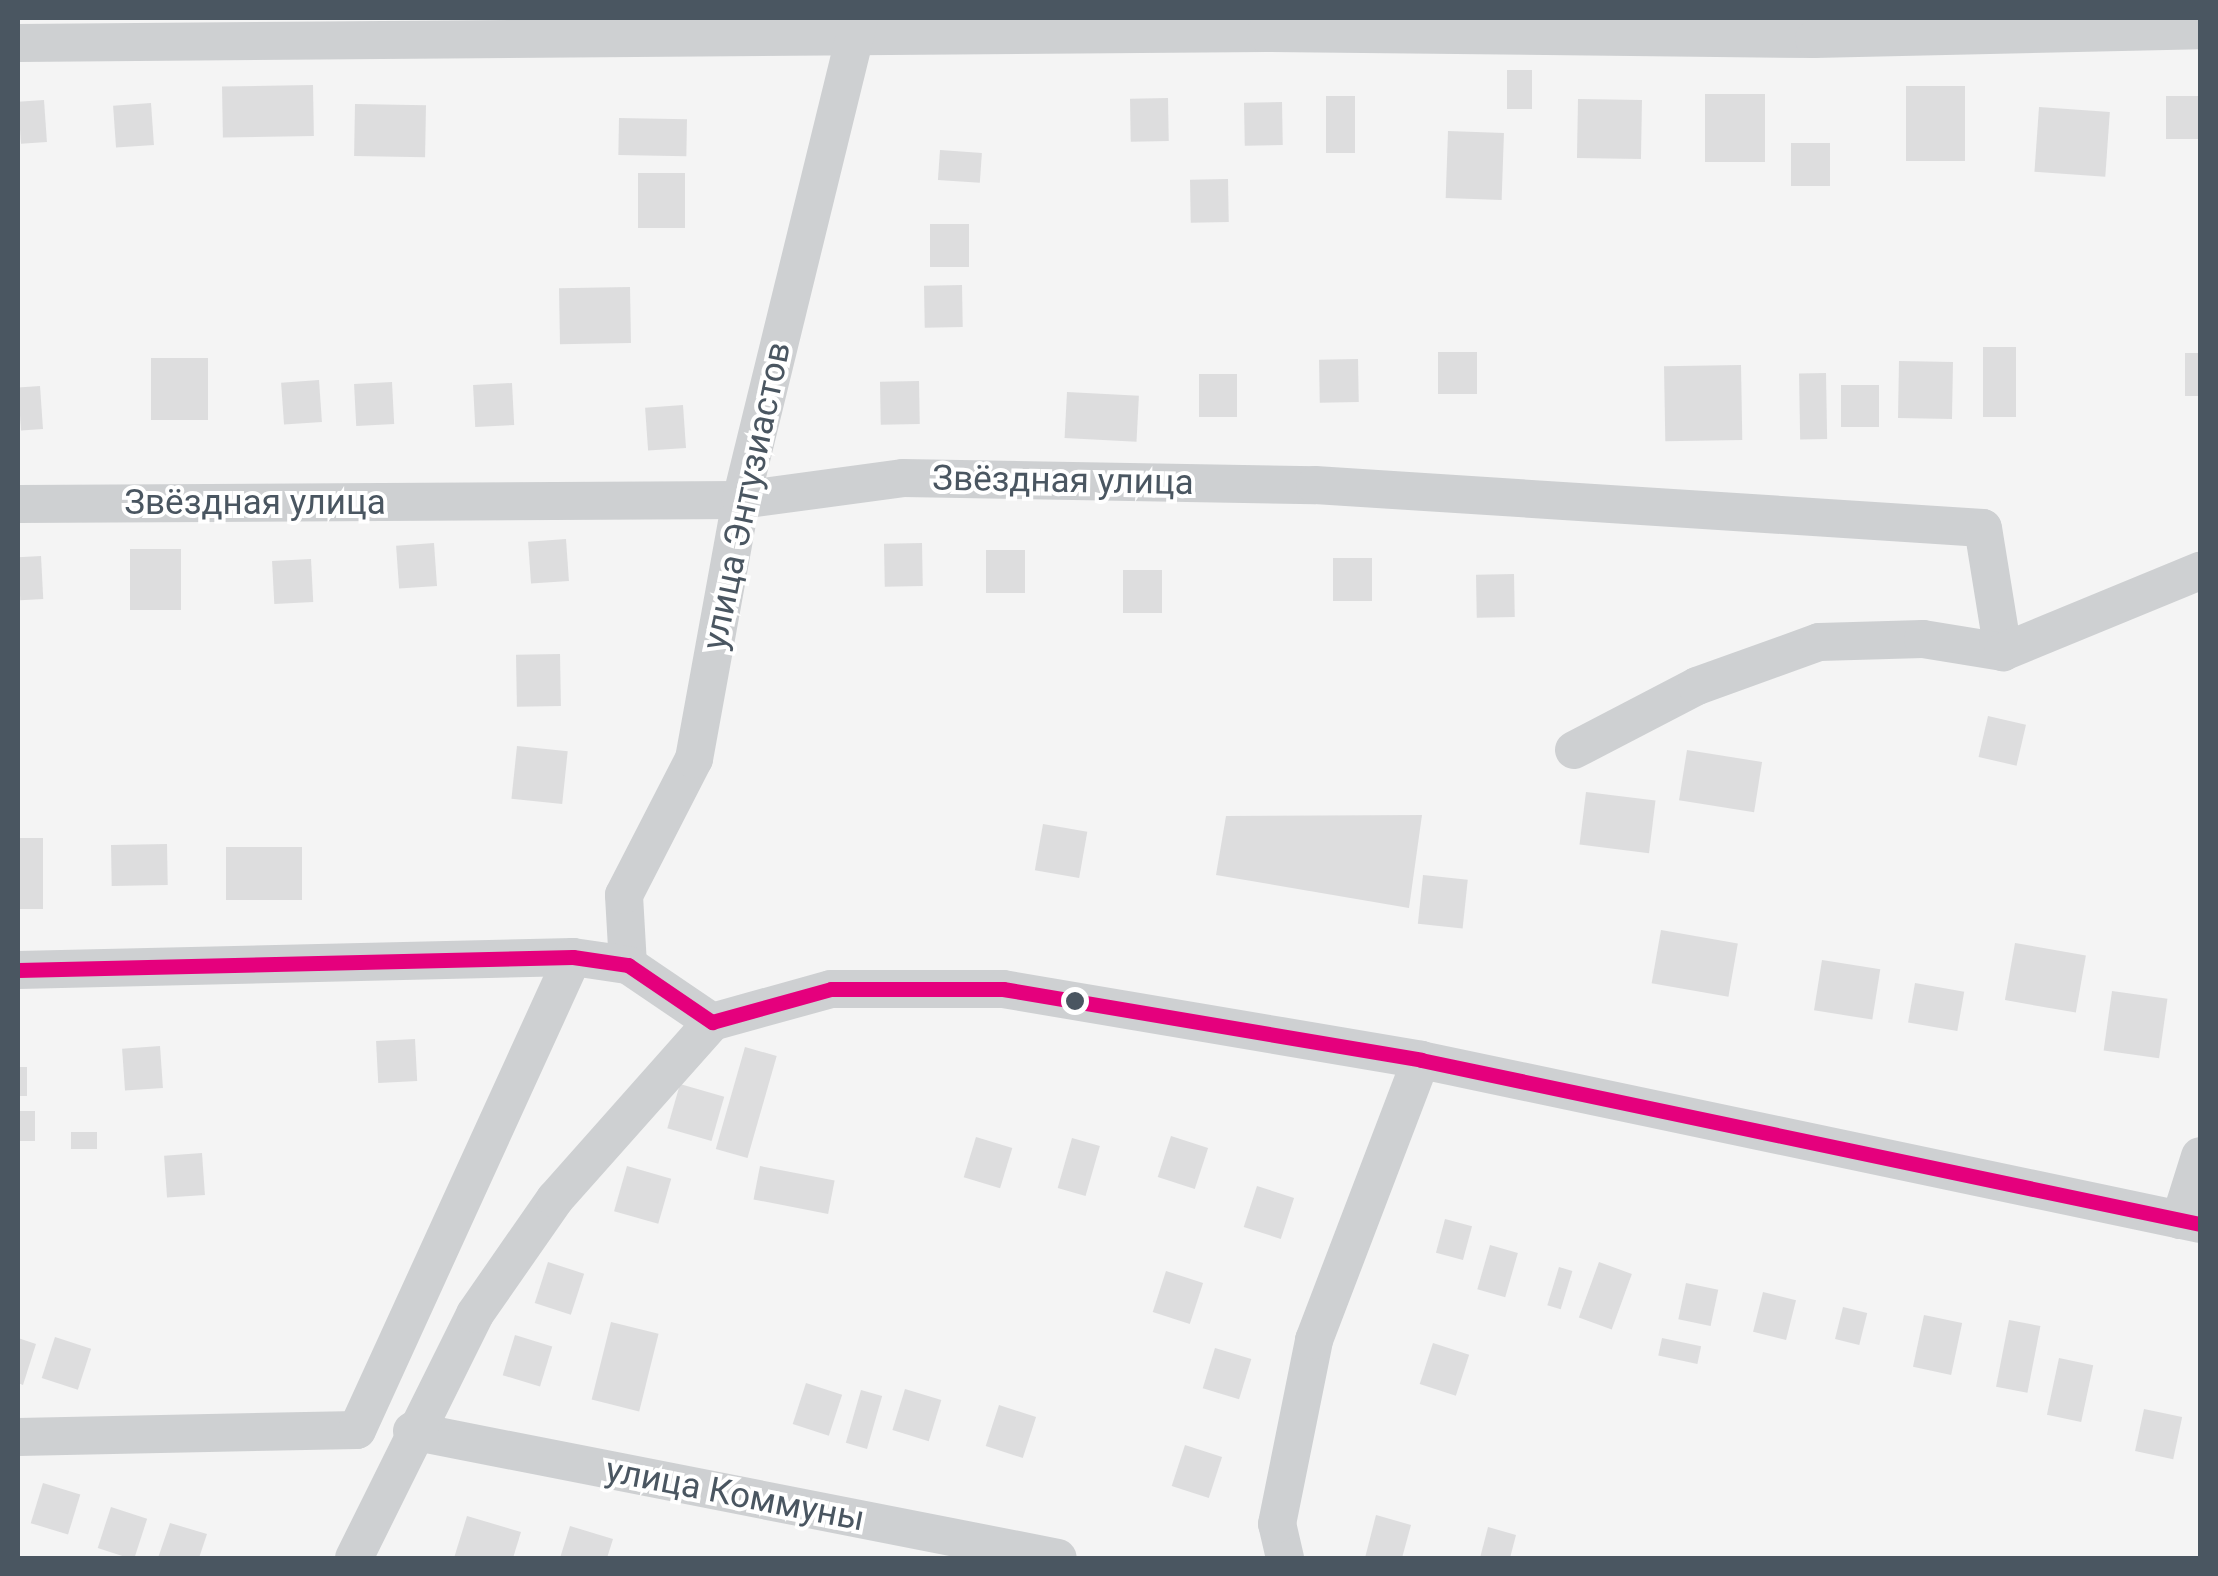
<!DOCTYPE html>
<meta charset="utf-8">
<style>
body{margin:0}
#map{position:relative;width:2218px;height:1576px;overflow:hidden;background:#f4f4f4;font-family:Roboto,sans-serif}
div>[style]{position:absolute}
.building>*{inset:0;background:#ddddde;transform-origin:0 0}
.minor>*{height:38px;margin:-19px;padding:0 19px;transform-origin:19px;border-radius:19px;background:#ced0d2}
.bus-1>*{height:15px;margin:-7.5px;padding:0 7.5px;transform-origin:7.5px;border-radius:7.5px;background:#e5007d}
.dots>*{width:28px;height:28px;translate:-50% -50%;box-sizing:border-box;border:5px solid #fff;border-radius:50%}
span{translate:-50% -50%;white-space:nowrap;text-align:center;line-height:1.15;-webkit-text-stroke:8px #fff;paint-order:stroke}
.street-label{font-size:35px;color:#4a5661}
.frame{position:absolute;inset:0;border:20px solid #4a5661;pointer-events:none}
</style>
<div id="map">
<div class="building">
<i style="left:1507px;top:70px;width:25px;height:39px"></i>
<i style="left:313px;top:85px;width:51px;height:91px;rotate:89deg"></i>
<i style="left:1906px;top:86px;width:59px;height:75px"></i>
<i style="left:1765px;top:94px;width:68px;height:60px;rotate:90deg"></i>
<i style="left:1326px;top:96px;width:29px;height:57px"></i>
<i style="left:2166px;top:96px;width:34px;height:43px"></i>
<i style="left:1168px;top:98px;width:43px;height:38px;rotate:89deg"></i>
<i style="left:1578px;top:99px;width:64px;height:59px;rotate:1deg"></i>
<i style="left:44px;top:100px;width:42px;height:26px;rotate:86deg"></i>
<i style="left:1282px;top:102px;width:43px;height:38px;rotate:89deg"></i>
<i style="left:151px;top:103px;width:42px;height:38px;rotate:86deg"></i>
<i style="left:355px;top:104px;width:71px;height:52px;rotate:1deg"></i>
<i style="left:2039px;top:107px;width:71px;height:65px;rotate:4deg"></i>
<i style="left:619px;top:118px;width:68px;height:37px;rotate:1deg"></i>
<i style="left:1448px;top:131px;width:56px;height:67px;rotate:2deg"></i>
<i style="left:1830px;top:143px;width:43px;height:39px;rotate:90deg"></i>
<i style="left:940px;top:150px;width:42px;height:30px;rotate:4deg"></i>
<i style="left:638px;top:173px;width:47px;height:55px"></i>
<i style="left:1228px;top:179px;width:43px;height:38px;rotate:89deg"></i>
<i style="left:930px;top:224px;width:39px;height:43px"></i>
<i style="left:962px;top:285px;width:42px;height:38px;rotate:89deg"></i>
<i style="left:630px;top:287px;width:56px;height:71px;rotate:89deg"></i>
<i style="left:2016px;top:347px;width:70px;height:33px;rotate:90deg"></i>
<i style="left:1477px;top:352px;width:42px;height:39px;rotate:90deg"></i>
<i style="left:2185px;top:353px;width:15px;height:43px"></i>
<i style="left:151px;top:358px;width:57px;height:62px"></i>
<i style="left:1358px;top:359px;width:43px;height:39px;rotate:89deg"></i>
<i style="left:1899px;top:361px;width:54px;height:57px;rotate:1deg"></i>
<i style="left:1741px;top:365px;width:75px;height:77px;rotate:89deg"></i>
<i style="left:1826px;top:373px;width:66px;height:27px;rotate:89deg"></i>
<i style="left:1199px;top:374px;width:38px;height:43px"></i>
<i style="left:319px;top:380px;width:42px;height:38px;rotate:86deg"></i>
<i style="left:919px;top:381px;width:43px;height:39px;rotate:89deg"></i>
<i style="left:392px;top:382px;width:42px;height:38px;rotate:87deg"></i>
<i style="left:512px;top:383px;width:42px;height:39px;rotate:87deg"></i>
<i style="left:1879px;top:385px;width:42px;height:38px;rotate:90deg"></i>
<i style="left:40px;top:386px;width:43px;height:22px;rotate:86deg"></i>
<i style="left:1067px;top:392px;width:72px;height:46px;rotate:3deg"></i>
<i style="left:683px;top:405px;width:43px;height:38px;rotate:86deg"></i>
<i style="left:566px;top:539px;width:42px;height:38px;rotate:86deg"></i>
<i style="left:434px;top:543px;width:43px;height:38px;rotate:86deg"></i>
<i style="left:922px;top:543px;width:43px;height:38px;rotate:89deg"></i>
<i style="left:130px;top:549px;width:51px;height:61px"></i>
<i style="left:986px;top:550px;width:39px;height:43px"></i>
<i style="left:41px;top:556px;width:43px;height:23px;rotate:87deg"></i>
<i style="left:1372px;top:558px;width:43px;height:39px;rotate:90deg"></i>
<i style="left:311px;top:559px;width:43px;height:39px;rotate:87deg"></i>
<i style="left:1123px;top:570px;width:39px;height:43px"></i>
<i style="left:1514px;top:574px;width:43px;height:38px;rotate:89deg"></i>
<i style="left:560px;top:654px;width:52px;height:44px;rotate:89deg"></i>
<i style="left:1988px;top:716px;width:39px;height:42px;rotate:13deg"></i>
<i style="left:517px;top:746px;width:51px;height:53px;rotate:6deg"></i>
<i style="left:1687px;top:750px;width:76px;height:51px;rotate:9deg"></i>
<i style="left:1586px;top:792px;width:70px;height:53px;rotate:7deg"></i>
<i style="clip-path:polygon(1422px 815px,1409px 908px,1216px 875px,1226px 816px)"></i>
<i style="left:1043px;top:824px;width:45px;height:47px;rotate:10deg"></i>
<i style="left:18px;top:838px;width:25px;height:71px"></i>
<i style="left:167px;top:844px;width:41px;height:56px;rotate:89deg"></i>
<i style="left:302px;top:847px;width:53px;height:76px;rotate:90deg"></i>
<i style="left:1423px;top:875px;width:45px;height:49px;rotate:6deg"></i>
<i style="left:1661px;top:930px;width:78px;height:54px;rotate:10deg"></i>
<i style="left:2015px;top:943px;width:72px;height:58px;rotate:10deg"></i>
<i style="left:1822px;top:960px;width:59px;height:51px;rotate:9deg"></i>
<i style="left:1915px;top:983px;width:50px;height:40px;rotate:10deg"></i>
<i style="left:2112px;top:991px;width:56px;height:60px;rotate:8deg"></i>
<i style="left:415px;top:1039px;width:42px;height:39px;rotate:87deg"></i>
<i style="left:160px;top:1046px;width:42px;height:38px;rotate:86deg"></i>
<i style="left:745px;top:1047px;width:33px;height:106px;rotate:16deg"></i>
<i style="left:18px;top:1067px;width:9px;height:29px"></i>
<i style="left:680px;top:1084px;width:46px;height:46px;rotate:16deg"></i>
<i style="left:18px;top:1111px;width:17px;height:30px"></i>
<i style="left:97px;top:1132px;width:17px;height:26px;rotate:90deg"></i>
<i style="left:1171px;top:1136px;width:39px;height:43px;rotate:18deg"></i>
<i style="left:976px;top:1137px;width:38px;height:42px;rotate:17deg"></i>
<i style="left:1072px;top:1138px;width:29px;height:52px;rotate:16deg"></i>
<i style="left:202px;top:1153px;width:42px;height:38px;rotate:86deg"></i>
<i style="left:627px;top:1166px;width:46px;height:47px;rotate:16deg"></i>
<i style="left:760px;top:1166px;width:76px;height:34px;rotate:11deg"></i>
<i style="left:1257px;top:1186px;width:39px;height:43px;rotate:18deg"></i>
<i style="left:1445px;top:1219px;width:28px;height:35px;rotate:15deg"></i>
<i style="left:1490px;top:1245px;width:29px;height:46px;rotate:16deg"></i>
<i style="left:548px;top:1262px;width:38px;height:43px;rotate:18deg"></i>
<i style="left:1599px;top:1262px;width:35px;height:59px;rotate:20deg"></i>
<i style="left:1559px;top:1267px;width:14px;height:40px;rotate:17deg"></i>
<i style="left:1166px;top:1271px;width:39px;height:43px;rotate:18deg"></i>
<i style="left:1686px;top:1283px;width:33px;height:37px;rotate:12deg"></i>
<i style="left:1763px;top:1292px;width:34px;height:41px;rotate:14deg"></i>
<i style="left:1843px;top:1307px;width:25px;height:33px;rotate:14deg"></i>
<i style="left:1924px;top:1315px;width:39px;height:53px;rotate:12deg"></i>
<i style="left:2009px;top:1320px;width:32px;height:68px;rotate:11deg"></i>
<i style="left:611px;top:1322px;width:49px;height:80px;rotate:14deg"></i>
<i style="left:515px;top:1335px;width:39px;height:42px;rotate:17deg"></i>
<i style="left:55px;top:1337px;width:38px;height:43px;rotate:18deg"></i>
<i style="clip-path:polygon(18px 1338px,36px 1344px,23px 1385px,18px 1383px)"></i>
<i style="left:1662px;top:1338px;width:40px;height:18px;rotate:12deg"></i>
<i style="left:1433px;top:1343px;width:38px;height:43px;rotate:18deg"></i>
<i style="left:1215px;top:1348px;width:38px;height:42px;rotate:17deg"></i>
<i style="left:2059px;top:1358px;width:35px;height:58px;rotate:12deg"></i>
<i style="left:806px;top:1383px;width:38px;height:43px;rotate:18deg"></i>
<i style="left:905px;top:1389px;width:38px;height:43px;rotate:17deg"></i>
<i style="left:861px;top:1390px;width:22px;height:55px;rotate:16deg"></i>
<i style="left:999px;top:1405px;width:39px;height:43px;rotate:18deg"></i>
<i style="left:2144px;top:1409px;width:39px;height:43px;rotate:12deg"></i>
<i style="left:1185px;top:1445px;width:39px;height:43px;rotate:18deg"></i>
<i style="left:43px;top:1483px;width:39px;height:42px;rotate:17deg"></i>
<i style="left:111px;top:1507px;width:38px;height:43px;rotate:18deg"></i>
<i style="clip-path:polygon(1376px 1515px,1411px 1525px,1402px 1558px,1365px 1558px)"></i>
<i style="clip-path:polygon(467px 1516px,521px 1532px,513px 1558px,454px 1558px)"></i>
<i style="clip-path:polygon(170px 1523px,207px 1534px,199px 1558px,158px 1558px)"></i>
<i style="clip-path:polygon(570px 1526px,613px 1539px,607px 1558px,560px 1558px)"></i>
<i style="clip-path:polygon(1488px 1527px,1516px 1535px,1510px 1558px,1480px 1558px)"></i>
</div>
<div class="minor">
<i style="left:18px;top:43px;width:1248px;rotate:-0.46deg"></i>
<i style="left:1266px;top:33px;width:548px;rotate:0.63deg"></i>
<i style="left:1814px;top:39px;width:386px;rotate:-1.3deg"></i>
<i style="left:18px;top:504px;width:723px;rotate:-0.32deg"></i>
<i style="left:741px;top:500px;width:163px;rotate:-7.7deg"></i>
<i style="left:903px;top:478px;width:412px;rotate:1deg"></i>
<i style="left:1315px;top:485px;width:669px;rotate:3.68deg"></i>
<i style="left:1983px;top:528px;width:126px;rotate:80.8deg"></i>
<i style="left:1574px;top:750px;width:139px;rotate:-27.5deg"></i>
<i style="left:1697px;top:686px;width:130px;rotate:-19.8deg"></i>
<i style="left:1819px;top:642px;width:104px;rotate:-1.7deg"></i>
<i style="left:1923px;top:639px;width:81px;rotate:9.2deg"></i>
<i style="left:2003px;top:652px;width:213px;rotate:-22.4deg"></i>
<i style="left:628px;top:965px;width:70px;rotate:-93.3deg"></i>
<i style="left:624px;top:895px;width:153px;rotate:-62.8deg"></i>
<i style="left:694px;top:759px;width:263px;rotate:-79.7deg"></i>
<i style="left:741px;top:500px;width:496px;rotate:-76.2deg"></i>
<i style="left:18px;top:970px;width:555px;rotate:-1.34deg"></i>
<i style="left:573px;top:957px;width:56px;rotate:8.3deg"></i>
<i style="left:628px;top:965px;width:102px;rotate:34.2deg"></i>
<i style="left:712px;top:1022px;width:123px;rotate:-15.5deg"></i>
<i style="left:831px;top:989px;width:172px"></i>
<i style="left:1003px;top:989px;width:424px;rotate:9.6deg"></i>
<i style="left:1421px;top:1060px;width:796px;rotate:11.89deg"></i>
<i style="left:2180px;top:1220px;width:67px;rotate:-72.6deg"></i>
<i style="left:412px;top:1431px;width:658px;rotate:11.12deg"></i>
<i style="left:18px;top:1437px;width:339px;rotate:-1.2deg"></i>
<i style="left:357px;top:1430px;width:520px;rotate:-65.46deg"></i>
<i style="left:354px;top:1558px;width:272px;rotate:-63.6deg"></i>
<i style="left:475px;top:1314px;width:140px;rotate:-55.2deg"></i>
<i style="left:555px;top:1199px;width:237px;rotate:-48.4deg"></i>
<i style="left:1285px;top:1558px;width:35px;rotate:-103deg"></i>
<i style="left:1277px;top:1524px;width:188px;rotate:-78.6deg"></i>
<i style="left:1314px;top:1340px;width:300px;rotate:-69.1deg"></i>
</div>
<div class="bus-1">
<i style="left:18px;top:970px;width:555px;rotate:-1.34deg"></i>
<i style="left:573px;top:957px;width:56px;rotate:8.3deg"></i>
<i style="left:628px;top:965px;width:102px;rotate:34.2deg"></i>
<i style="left:712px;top:1022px;width:123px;rotate:-15.5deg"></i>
<i style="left:831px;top:989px;width:172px"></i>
<i style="left:1003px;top:989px;width:424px;rotate:9.6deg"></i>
<i style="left:1421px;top:1060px;width:796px;rotate:11.89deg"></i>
</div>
<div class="dots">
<i style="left:1075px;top:1001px;background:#4a5661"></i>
</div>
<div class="street-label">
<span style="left:1063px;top:481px;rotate:1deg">Звёздная улица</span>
<span style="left:747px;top:496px;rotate:-78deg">улица Энтузиастов</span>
<span style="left:255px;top:503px">Звёздная улица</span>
<span style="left:735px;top:1495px;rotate:11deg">улица Коммуны</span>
</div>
<div class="frame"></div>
</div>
